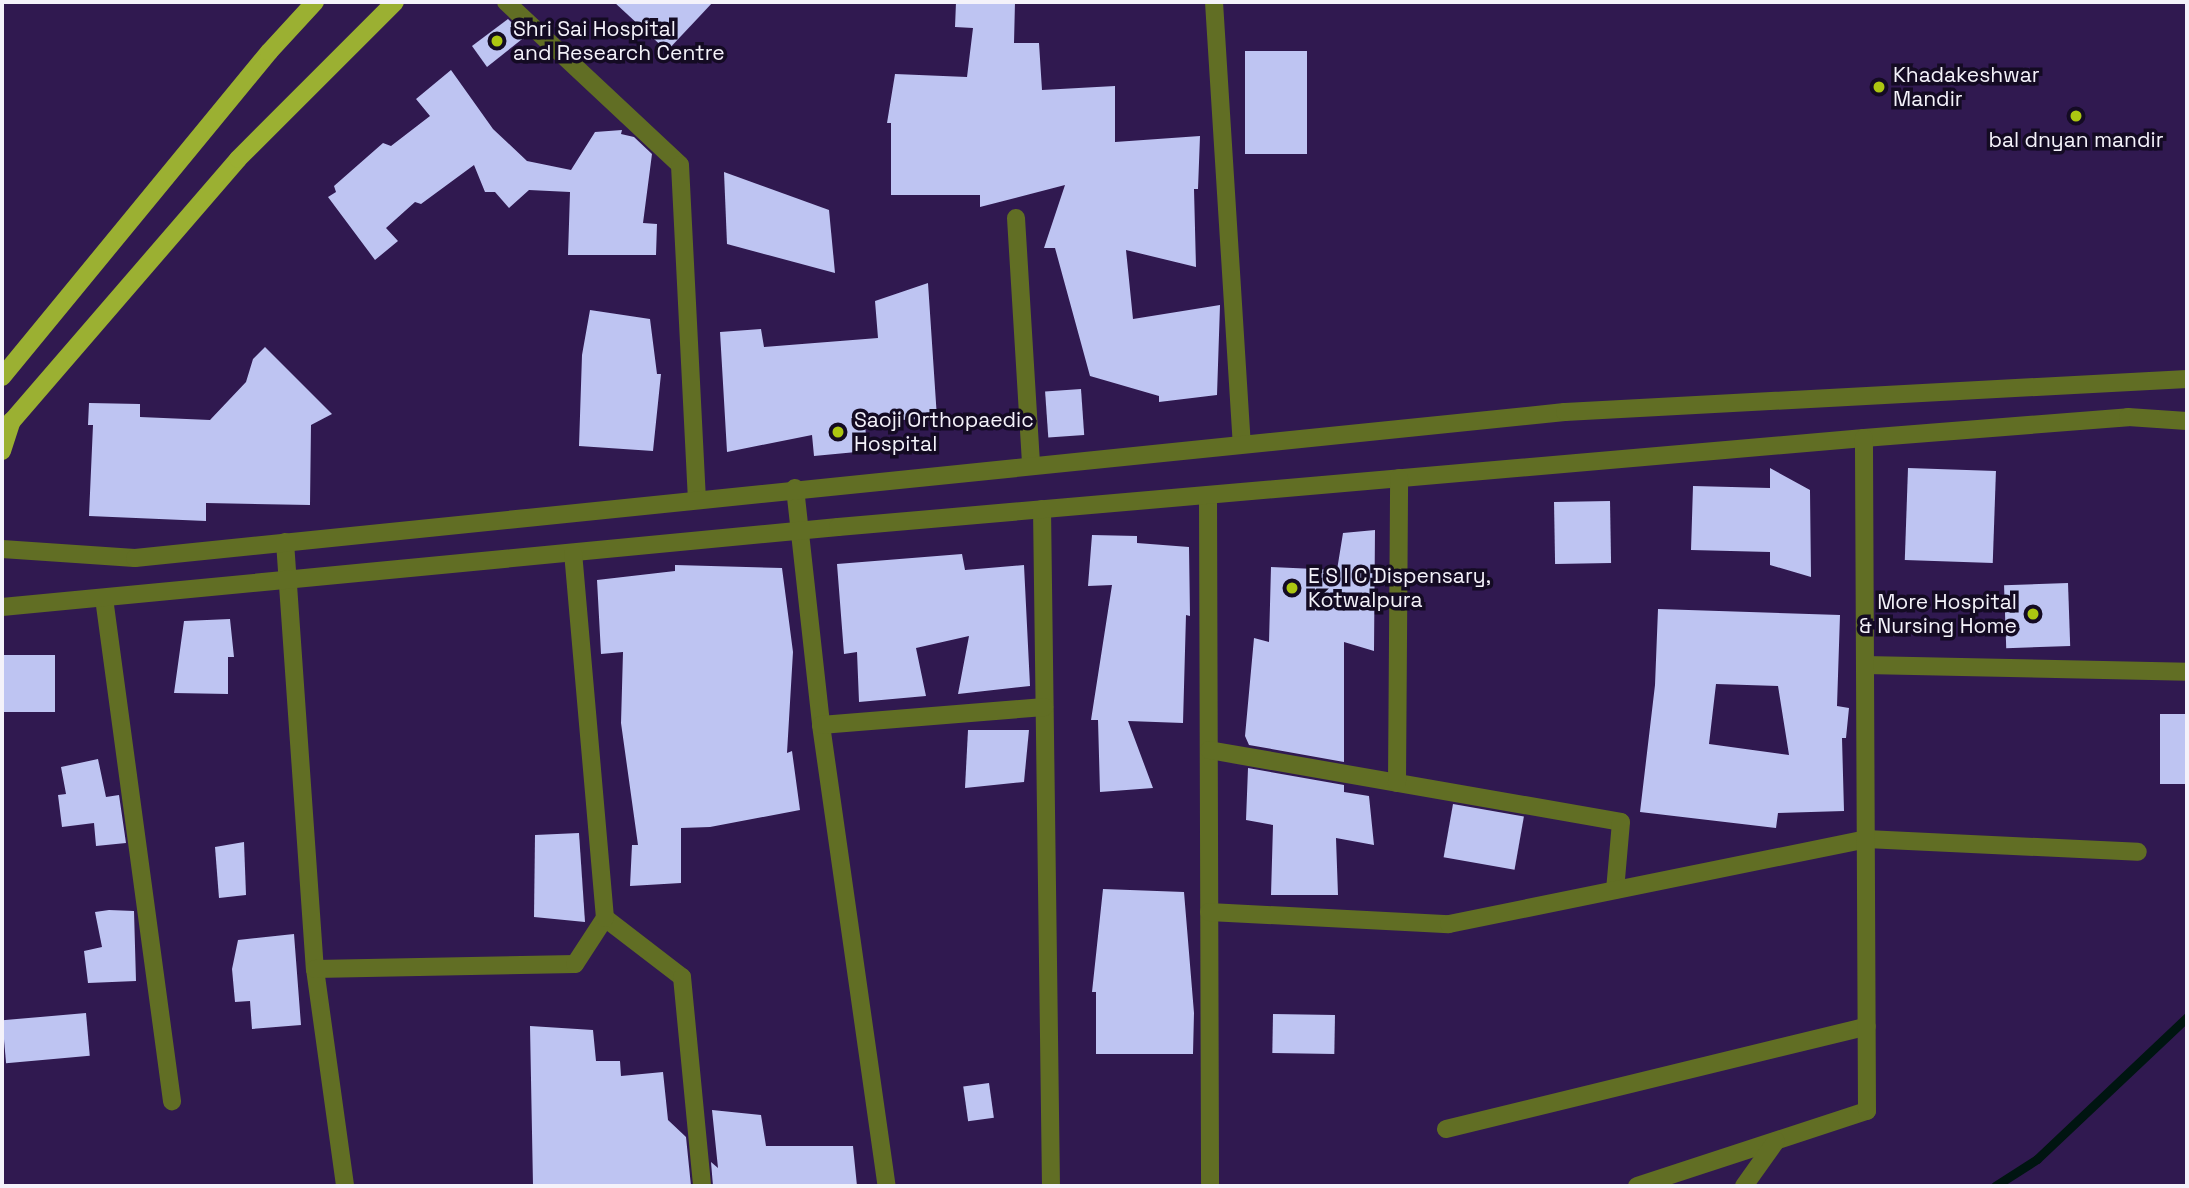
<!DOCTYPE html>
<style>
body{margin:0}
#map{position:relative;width:2189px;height:1188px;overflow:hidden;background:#301950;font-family:"Space Grotesk",sans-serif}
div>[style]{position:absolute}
.stream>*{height:9px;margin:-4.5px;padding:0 4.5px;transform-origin:4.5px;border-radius:4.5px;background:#001511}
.building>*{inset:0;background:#bec4f2;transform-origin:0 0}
.minor>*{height:18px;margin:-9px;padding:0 9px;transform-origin:9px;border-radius:9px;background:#616e24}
.major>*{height:18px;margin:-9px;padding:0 9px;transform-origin:9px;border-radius:9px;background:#9bb032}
.dots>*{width:19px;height:19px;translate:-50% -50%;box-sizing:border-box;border:4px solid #140b23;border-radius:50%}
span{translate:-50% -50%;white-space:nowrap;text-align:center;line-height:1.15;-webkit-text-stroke:7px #140b23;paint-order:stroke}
.poi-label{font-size:21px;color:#f4f2fa}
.left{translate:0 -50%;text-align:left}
.right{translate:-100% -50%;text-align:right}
.frame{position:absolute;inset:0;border:4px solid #f4f2fa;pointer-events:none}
</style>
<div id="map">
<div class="stream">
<i style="left:1995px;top:1186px;width:50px;rotate:-32.7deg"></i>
<i style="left:2037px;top:1159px;width:207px;rotate:-43.4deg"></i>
</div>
<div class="building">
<i style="clip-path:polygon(614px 2px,713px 2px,667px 51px)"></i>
<i style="clip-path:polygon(956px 2px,1015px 2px,1014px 43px,1039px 43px,1042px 90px,1115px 86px,1115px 142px,1200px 136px,1198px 189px,1194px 189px,1196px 267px,1126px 250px,1133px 319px,1220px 305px,1217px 395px,1159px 402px,1159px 396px,1090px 376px,1055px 248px,1044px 248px,1065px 185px,980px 207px,980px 195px,891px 195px,891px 123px,887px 123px,895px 74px,967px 77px,973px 28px,955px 27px)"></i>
<i style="clip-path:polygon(508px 19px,526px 36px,487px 67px,472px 46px)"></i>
<i style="left:1245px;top:51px;width:62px;height:103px"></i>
<i style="clip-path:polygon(451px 70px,493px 129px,527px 161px,571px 170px,595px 132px,622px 130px,621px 134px,634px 137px,652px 154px,643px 223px,657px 224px,656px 255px,568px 255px,570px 192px,529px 190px,509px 208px,495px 192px,485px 192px,474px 165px,421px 204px,415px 202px,386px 228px,398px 241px,375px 260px,328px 197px,336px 192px,334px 186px,383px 143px,391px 146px,430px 116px,416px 99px)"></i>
<i style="clip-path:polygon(724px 172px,829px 210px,835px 273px,727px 244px)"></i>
<i style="clip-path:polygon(928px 283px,937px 418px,865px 422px,867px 451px,814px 456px,812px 435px,727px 452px,720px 332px,761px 329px,764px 347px,878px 338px,875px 301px)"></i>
<i style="clip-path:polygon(590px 310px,650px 319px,657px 374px,661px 374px,653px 451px,579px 446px,582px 355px)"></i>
<i style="clip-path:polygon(265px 347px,332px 414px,311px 425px,310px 505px,206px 503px,206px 521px,89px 516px,93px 425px,88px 425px,89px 403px,140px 404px,140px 417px,210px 420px,246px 382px,253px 359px)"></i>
<i style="left:1081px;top:389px;width:46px;height:36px;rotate:86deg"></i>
<i style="clip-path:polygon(1770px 468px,1810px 490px,1811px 577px,1770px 565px,1770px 552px,1691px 550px,1693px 486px,1770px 488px)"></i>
<i style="left:1908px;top:468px;width:88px;height:92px;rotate:2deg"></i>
<i style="left:1610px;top:501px;width:62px;height:56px;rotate:89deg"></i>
<i style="clip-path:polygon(1375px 530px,1374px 651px,1344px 642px,1344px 762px,1249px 745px,1245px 736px,1254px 638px,1269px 642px,1271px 567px,1337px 570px,1343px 533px)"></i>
<i style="clip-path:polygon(1092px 535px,1137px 536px,1137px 543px,1189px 547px,1190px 616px,1186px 615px,1183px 723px,1128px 721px,1153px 788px,1100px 792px,1098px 720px,1091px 720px,1112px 585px,1088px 586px)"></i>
<i style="clip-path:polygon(962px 554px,965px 570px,1024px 565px,1030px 686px,958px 694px,969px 636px,916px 648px,926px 696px,859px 702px,857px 652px,844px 654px,837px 564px)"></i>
<i style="clip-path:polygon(675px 565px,782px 568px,793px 652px,787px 753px,792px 751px,800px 810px,710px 827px,681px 828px,681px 883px,630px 886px,632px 845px,638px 845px,621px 723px,623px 652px,601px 654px,597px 580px,675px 571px)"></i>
<i style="left:2068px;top:583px;width:63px;height:64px;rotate:88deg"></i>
<i style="clip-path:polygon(evenodd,1658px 609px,1840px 615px,1837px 706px,1849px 708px,1846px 738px,1842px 738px,1844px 811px,1778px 813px,1776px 828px,1640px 812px,1655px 685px,1658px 609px,1716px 684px,1778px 686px,1789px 755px,1709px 744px,1716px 684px)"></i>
<i style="clip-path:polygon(230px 619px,234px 657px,228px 657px,228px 694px,174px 693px,184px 621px)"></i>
<i style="left:55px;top:655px;width:57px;height:53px;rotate:90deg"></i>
<i style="left:2160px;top:714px;width:27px;height:70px"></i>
<i style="clip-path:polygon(968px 730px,1029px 730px,1024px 782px,965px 788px)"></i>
<i style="clip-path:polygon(98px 759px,106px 797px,119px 795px,126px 843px,96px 846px,94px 823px,62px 827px,58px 795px,66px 794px,61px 767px)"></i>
<i style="clip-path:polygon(1248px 768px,1344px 785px,1344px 792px,1369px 796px,1374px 845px,1336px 838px,1338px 895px,1271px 895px,1273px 825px,1246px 820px)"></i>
<i style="left:1453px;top:804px;width:72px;height:54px;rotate:10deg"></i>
<i style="clip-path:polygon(579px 833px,585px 922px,534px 917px,535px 835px)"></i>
<i style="clip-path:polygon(244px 842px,246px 895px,219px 898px,215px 847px)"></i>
<i style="clip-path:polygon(1103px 889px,1184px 892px,1194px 1013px,1193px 1054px,1096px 1054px,1096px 992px,1092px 992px)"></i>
<i style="clip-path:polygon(109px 910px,134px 911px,136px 981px,88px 983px,84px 951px,102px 947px,95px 912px)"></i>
<i style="clip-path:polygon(294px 934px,301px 1025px,252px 1029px,250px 1001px,235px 1002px,232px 969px,238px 940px)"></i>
<i style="left:86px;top:1013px;width:43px;height:84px;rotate:85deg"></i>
<i style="left:1273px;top:1014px;width:62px;height:39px;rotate:1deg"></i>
<i style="clip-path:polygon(530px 1026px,593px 1030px,596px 1061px,620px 1061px,621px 1076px,663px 1072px,668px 1120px,686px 1137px,691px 1186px,533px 1186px)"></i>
<i style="left:989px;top:1083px;width:35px;height:26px;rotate:82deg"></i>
<i style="clip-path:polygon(712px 1110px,761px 1115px,766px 1146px,853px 1146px,857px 1186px,713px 1186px,711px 1162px,718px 1168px)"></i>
</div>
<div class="minor">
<i style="left:506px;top:2px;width:238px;rotate:43.1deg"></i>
<i style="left:680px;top:165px;width:333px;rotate:87.1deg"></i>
<i style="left:1214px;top:2px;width:443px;rotate:86.4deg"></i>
<i style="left:1016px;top:218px;width:247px;rotate:86.5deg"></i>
<i style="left:795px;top:488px;width:238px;rotate:83.7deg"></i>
<i style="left:821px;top:725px;width:466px;rotate:81.9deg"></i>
<i style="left:1208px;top:495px;width:691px;rotate:89.83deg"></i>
<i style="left:1042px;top:509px;width:677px;rotate:89.24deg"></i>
<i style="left:285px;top:542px;width:428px;rotate:86deg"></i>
<i style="left:315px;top:969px;width:219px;rotate:82.1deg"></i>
<i style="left:2px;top:549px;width:133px;rotate:3.9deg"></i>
<i style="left:135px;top:558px;width:1437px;rotate:-5.83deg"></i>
<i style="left:1565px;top:412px;width:623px;rotate:-3.04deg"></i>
<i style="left:104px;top:598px;width:508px;rotate:82.3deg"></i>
<i style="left:2px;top:607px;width:840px;rotate:-5.47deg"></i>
<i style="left:838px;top:527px;width:1030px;rotate:-4.96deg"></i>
<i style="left:1864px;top:438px;width:265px;rotate:-4.5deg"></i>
<i style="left:2128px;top:417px;width:59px;rotate:3.9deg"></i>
<i style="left:1865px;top:665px;width:322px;rotate:1.2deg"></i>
<i style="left:821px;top:725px;width:224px;rotate:-4.6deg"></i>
<i style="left:1209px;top:750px;width:418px;rotate:9.9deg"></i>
<i style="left:1621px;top:822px;width:68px;rotate:95deg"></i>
<i style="left:1397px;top:783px;width:305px;rotate:-89.6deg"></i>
<i style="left:1209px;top:912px;width:240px;rotate:2.9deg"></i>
<i style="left:1449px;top:924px;width:426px;rotate:-11.5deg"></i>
<i style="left:1866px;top:839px;width:272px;rotate:2.7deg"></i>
<i style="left:605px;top:918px;width:97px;rotate:37.5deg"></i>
<i style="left:682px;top:977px;width:210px;rotate:84.5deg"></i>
<i style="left:315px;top:969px;width:260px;rotate:-1.1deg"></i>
<i style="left:575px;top:964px;width:55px;rotate:-56.9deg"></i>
<i style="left:605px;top:918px;width:366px;rotate:-95deg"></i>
<i style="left:1446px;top:1129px;width:433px;rotate:-13.7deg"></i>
<i style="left:1637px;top:1186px;width:242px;rotate:-18.1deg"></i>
<i style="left:1867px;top:1111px;width:673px;rotate:-90.26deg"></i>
<i style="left:1744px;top:1186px;width:55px;rotate:-54.6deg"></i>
</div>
<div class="major">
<i style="left:2px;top:377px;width:421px;rotate:-50.6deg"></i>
<i style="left:269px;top:52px;width:68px;rotate:-47.4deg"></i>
<i style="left:2px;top:451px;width:32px;rotate:-72deg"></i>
<i style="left:12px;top:421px;width:346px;rotate:-49.2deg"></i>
<i style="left:238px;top:159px;width:222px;rotate:-45deg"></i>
</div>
<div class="dots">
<i style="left:497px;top:41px;background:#acc611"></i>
<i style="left:1879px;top:87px;background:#acc611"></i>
<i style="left:2076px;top:116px;background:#acc611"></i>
<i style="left:838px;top:432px;background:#acc611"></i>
<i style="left:1292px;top:588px;background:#acc611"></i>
<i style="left:2033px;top:614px;background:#acc611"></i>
</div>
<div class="poi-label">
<span class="left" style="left:513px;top:41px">Shri Sai Hospital<br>and Research Centre</span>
<span class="left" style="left:1893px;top:87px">Khadakeshwar<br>Mandir</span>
<span style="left:2076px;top:140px">bal dnyan mandir</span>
<span class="left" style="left:854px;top:432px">Saoji Orthopaedic<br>Hospital</span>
<span class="left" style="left:1308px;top:588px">E S I C Dispensary,<br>Kotwalpura</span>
<span class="right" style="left:2017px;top:614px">More Hospital<br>&amp; Nursing Home</span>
</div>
<div class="frame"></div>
</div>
